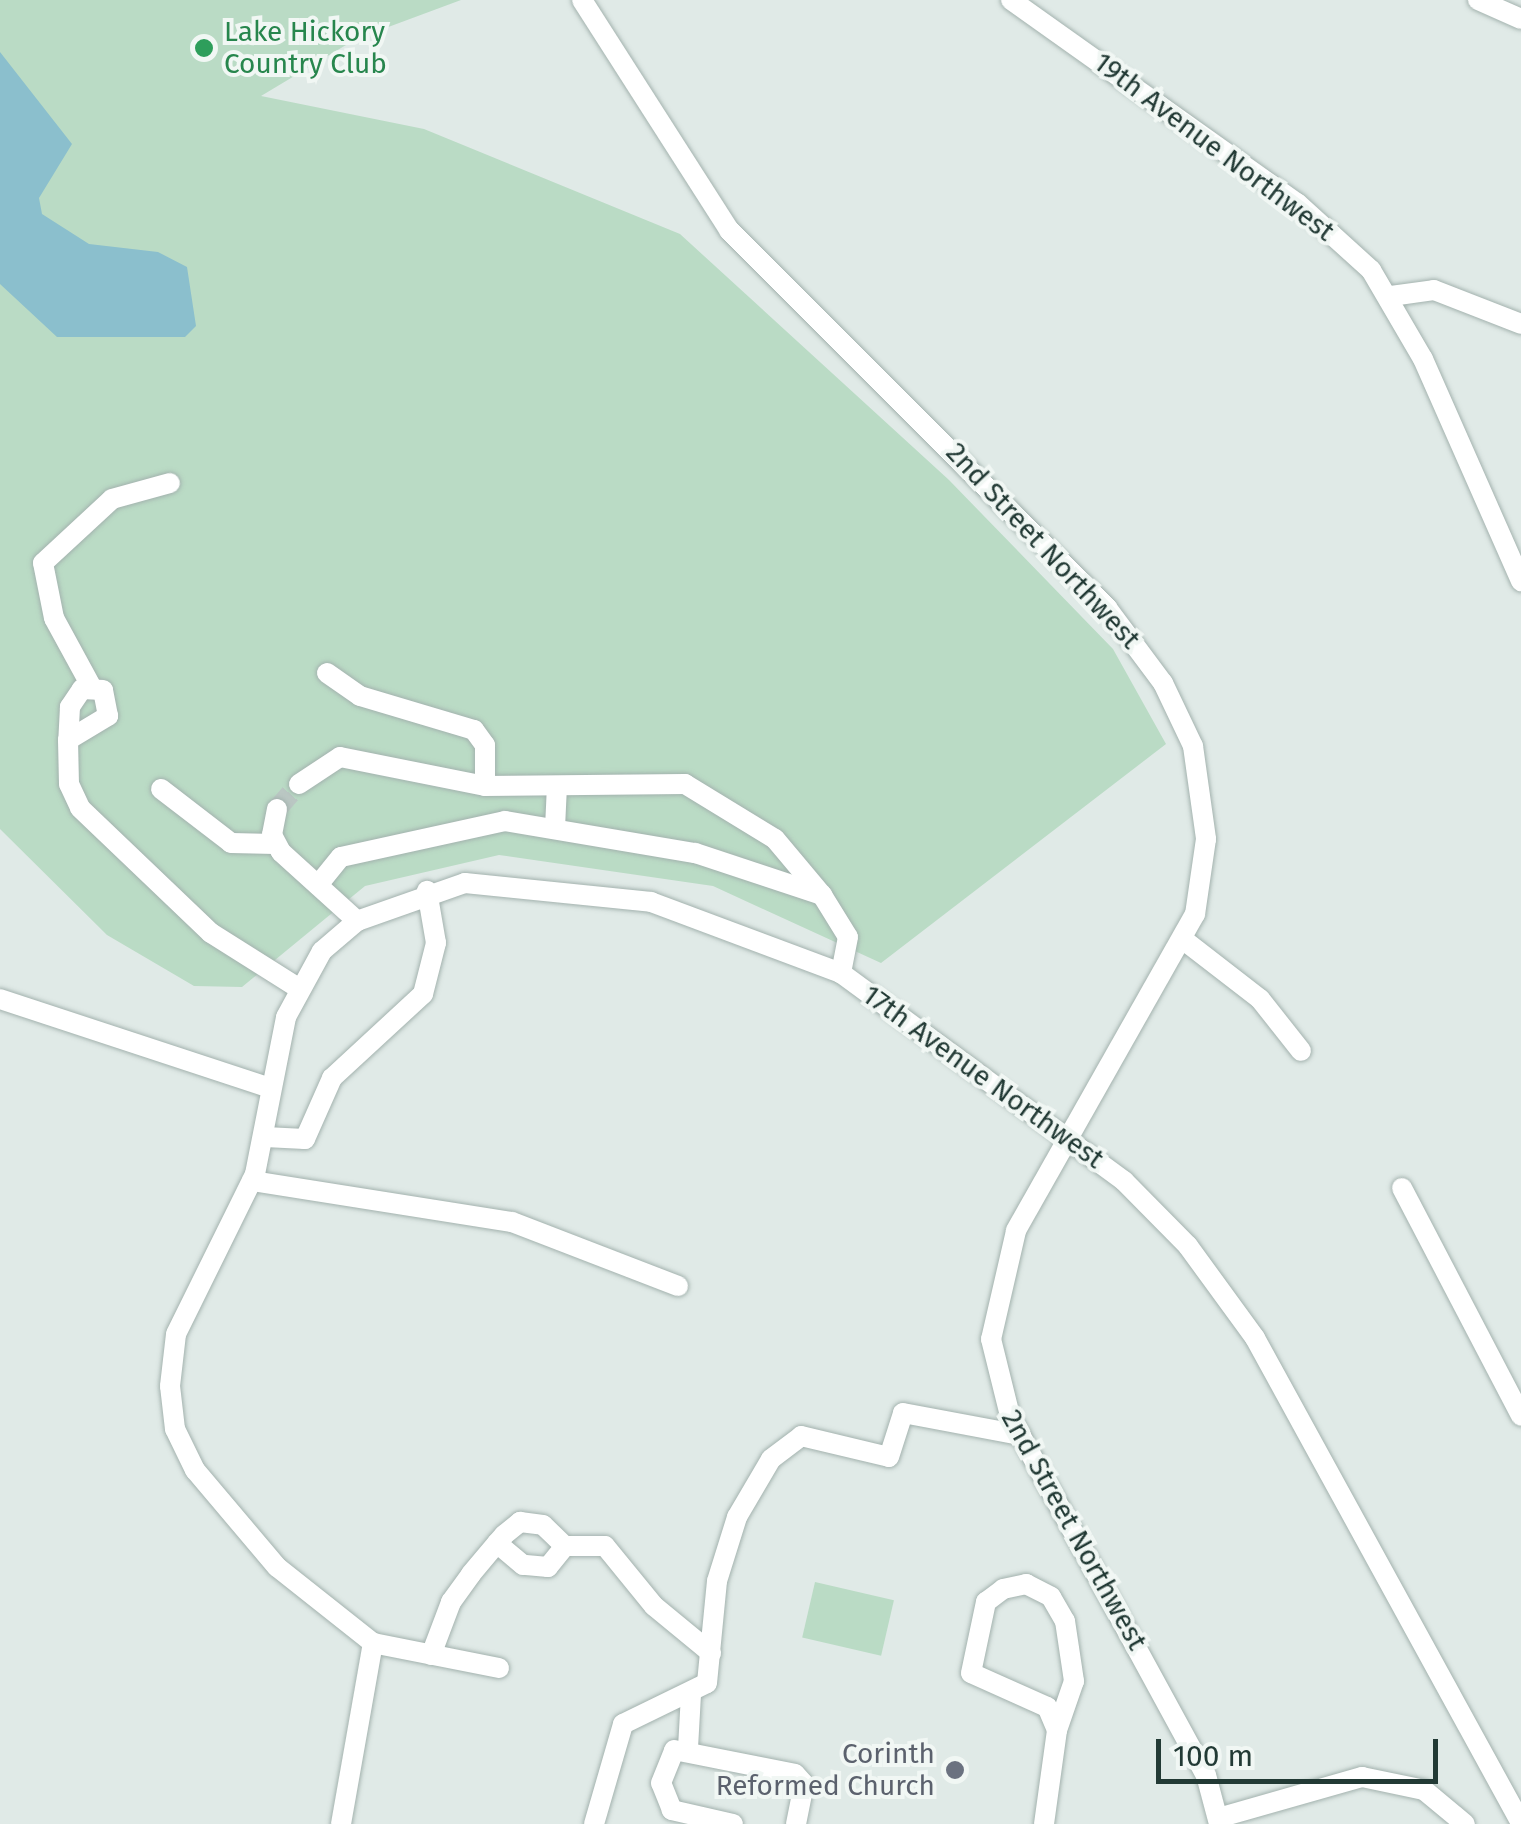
<!DOCTYPE html>
<style>
body{margin:0}
#map{position:relative;width:1521px;height:1824px;overflow:hidden;background:#e0eae7;font-family:"Fira Sans",sans-serif}
div>[style]{position:absolute}
.green>*{inset:0;background:#badbc5;transform-origin:0 0}
.water>*{inset:0;background:#8bbfcd}
.minor-tunnel>*{height:20px;margin-top:-10px;transform-origin:0;background:repeating-linear-gradient(90deg,#bac7c3 0 20px,transparent 0 30px)}
.roads{filter:drop-shadow(0 0 2px #a3b2ae) drop-shadow(0 0 2px #a3b2ae)}
.minor>*{height:20px;margin:-10px;padding:0 10px;transform-origin:10px;border-radius:10px;background:#fff}
.dots>*{width:28px;height:28px;translate:-50% -50%;box-sizing:border-box;border:5px solid #f1f7f4;border-radius:50%}
span{translate:-50% -50%;white-space:nowrap;text-align:center;line-height:1.15;-webkit-text-stroke:8px #f1f7f4;paint-order:stroke}
.leisure-label{font-size:28px;color:#27864d}
.left{translate:0 -50%;text-align:left}
.street-label{font-size:28px;color:#223a35}
.worship-label{font-size:28px;color:#5b616d}
.right{translate:-100% -50%;text-align:right}
.scale{position:absolute;left:1156px;top:1739px;width:282px;height:45px;box-sizing:border-box;border:5px solid #223a35;border-top:0;padding-left:12px;font-size:30px;line-height:35px;white-space:nowrap;color:#223a35;-webkit-text-stroke:8px #f1f7f4;paint-order:stroke}
</style>
<div id="map">
<div class="green">
<i style="clip-path:polygon(0 0,461px 0,356px 39px,261px 96px,424px 129px,680px 234px,949px 480px,1113px 649px,1166px 744px,881px 963px,713px 886px,499px 855px,365px 886px,242px 987px,194px 986px,107px 935px,0 829px)"></i>
<i style="left:815px;top:1582px;width:81px;height:57px;rotate:13deg"></i>
</div>
<div class="water">
<i style="clip-path:polygon(0 52px,72px 144px,39px 198px,42px 214px,89px 244px,158px 252px,187px 267px,196px 326px,185px 337px,57px 337px,0 284px)"></i>
</div>
<div class="minor-tunnel">
<i style="left:277px;top:809px;width:33px;rotate:-49deg"></i>
</div>
<div class="roads">
<div class="minor">
<i style="left:582px;top:0;width:273px;rotate:57.4deg"></i>
<i style="left:729px;top:230px;width:535px;rotate:45deg"></i>
<i style="left:1107px;top:608px;width:94px;rotate:53.3deg"></i>
<i style="left:1163px;top:683px;width:70px;rotate:64.5deg"></i>
<i style="left:1193px;top:746px;width:94px;rotate:82deg"></i>
<i style="left:1206px;top:839px;width:76px;rotate:98.3deg"></i>
<i style="left:1195px;top:914px;width:364px;rotate:119.5deg"></i>
<i style="left:1016px;top:1231px;width:111px;rotate:103deg"></i>
<i style="left:991px;top:1339px;width:79px;rotate:76.1deg"></i>
<i style="left:1010px;top:1416px;width:409px;rotate:61.4deg"></i>
<i style="left:1206px;top:1775px;width:51px;rotate:75.1deg"></i>
<i style="left:1011px;top:0;width:351px;rotate:35.4deg"></i>
<i style="left:1297px;top:203px;width:100px;rotate:42.2deg"></i>
<i style="left:1371px;top:270px;width:103px;rotate:59.7deg"></i>
<i style="left:1423px;top:359px;width:243px;rotate:66.2deg"></i>
<i style="left:1478px;top:0;width:47px;rotate:23.8deg"></i>
<i style="left:1391px;top:296px;width:43px;rotate:-7.9deg"></i>
<i style="left:1434px;top:290px;width:93px;rotate:21.3deg"></i>
<i style="left:327px;top:673px;width:40px;rotate:34.9deg"></i>
<i style="left:360px;top:696px;width:119px;rotate:16.6deg"></i>
<i style="left:474px;top:730px;width:19px;rotate:54deg"></i>
<i style="left:485px;top:745px;width:41px;rotate:90deg"></i>
<i style="left:91px;top:686px;width:77px;rotate:-118.6deg"></i>
<i style="left:54px;top:618px;width:56px;rotate:-101.3deg"></i>
<i style="left:43px;top:563px;width:94px;rotate:-42.8deg"></i>
<i style="left:112px;top:499px;width:60px;rotate:-15.4deg"></i>
<i style="left:68px;top:740px;width:47px;rotate:-31deg"></i>
<i style="left:108px;top:716px;width:26px;rotate:-101deg"></i>
<i style="left:103px;top:690px;width:21px;rotate:-177deg"></i>
<i style="left:82px;top:689px;width:22px;rotate:124deg"></i>
<i style="left:70px;top:707px;width:33px;rotate:93deg"></i>
<i style="left:68px;top:740px;width:44px;rotate:88.7deg"></i>
<i style="left:69px;top:784px;width:26px;rotate:65deg"></i>
<i style="left:80px;top:808px;width:181px;rotate:43.7deg"></i>
<i style="left:211px;top:933px;width:105px;rotate:32.2deg"></i>
<i style="left:299px;top:784px;width:49px;rotate:-33.4deg"></i>
<i style="left:340px;top:757px;width:148px;rotate:11.3deg"></i>
<i style="left:485px;top:786px;width:200px;rotate:-0.6deg"></i>
<i style="left:685px;top:784px;width:105px;rotate:31.4deg"></i>
<i style="left:775px;top:839px;width:73px;rotate:50deg"></i>
<i style="left:822px;top:895px;width:49px;rotate:58.2deg"></i>
<i style="left:848px;top:937px;width:37px;rotate:101deg"></i>
<i style="left:161px;top:789px;width:88px;rotate:37.6deg"></i>
<i style="left:231px;top:843px;width:44px;rotate:1.3deg"></i>
<i style="left:277px;top:809px;width:26px;rotate:101deg"></i>
<i style="left:272px;top:835px;width:19px;rotate:62deg"></i>
<i style="left:281px;top:852px;width:103px;rotate:42.2deg"></i>
<i style="left:555px;top:828px;width:42px;rotate:-87.3deg"></i>
<i style="left:318px;top:885px;width:36px;rotate:-51deg"></i>
<i style="left:341px;top:857px;width:168px;rotate:-12.4deg"></i>
<i style="left:505px;top:821px;width:193px;rotate:9.6deg"></i>
<i style="left:695px;top:853px;width:134px;rotate:18.3deg"></i>
<i style="left:1185px;top:941px;width:95px;rotate:37.7deg"></i>
<i style="left:1260px;top:999px;width:66px;rotate:51.7deg"></i>
<i style="left:0;top:999px;width:285px;rotate:18.2deg"></i>
<i style="left:265px;top:1137px;width:40px;rotate:2.9deg"></i>
<i style="left:305px;top:1139px;width:67px;rotate:-66.1deg"></i>
<i style="left:332px;top:1078px;width:124px;rotate:-42.7deg"></i>
<i style="left:423px;top:994px;width:53px;rotate:-75.7deg"></i>
<i style="left:436px;top:943px;width:53px;rotate:-99.8deg"></i>
<i style="left:252px;top:1181px;width:263px;rotate:9deg"></i>
<i style="left:512px;top:1222px;width:178px;rotate:21.1deg"></i>
<i style="left:1402px;top:1188px;width:257px;rotate:62.4deg"></i>
<i style="left:565px;top:1546px;width:40px"></i>
<i style="left:605px;top:1546px;width:77px;rotate:50.8deg"></i>
<i style="left:654px;top:1606px;width:74px;rotate:39.5deg"></i>
<i style="left:431px;top:1655px;width:57px;rotate:-69.3deg"></i>
<i style="left:451px;top:1602px;width:34px;rotate:-54deg"></i>
<i style="left:471px;top:1574px;width:40px;rotate:-50deg"></i>
<i style="left:497px;top:1543px;width:11px;rotate:-49deg"></i>
<i style="left:504px;top:1535px;width:21px;rotate:-39deg"></i>
<i style="left:520px;top:1522px;width:23px;rotate:7deg"></i>
<i style="left:543px;top:1525px;width:30px;rotate:44deg"></i>
<i style="left:565px;top:1546px;width:27px;rotate:129deg"></i>
<i style="left:548px;top:1567px;width:25px;rotate:-175deg"></i>
<i style="left:523px;top:1565px;width:34px;rotate:-140deg"></i>
<i style="left:499px;top:1668px;width:128px;rotate:-168.8deg"></i>
<i style="left:373px;top:1643px;width:122px;rotate:-141.6deg"></i>
<i style="left:277px;top:1567px;width:127px;rotate:-130.2deg"></i>
<i style="left:195px;top:1470px;width:46px;rotate:-116deg"></i>
<i style="left:175px;top:1429px;width:43px;rotate:-96.6deg"></i>
<i style="left:170px;top:1386px;width:52px;rotate:-83.4deg"></i>
<i style="left:176px;top:1334px;width:178px;rotate:-63.7deg"></i>
<i style="left:255px;top:1174px;width:160px;rotate:-78.8deg"></i>
<i style="left:286px;top:1017px;width:75px;rotate:-61.4deg"></i>
<i style="left:322px;top:951px;width:46px;rotate:-40.6deg"></i>
<i style="left:357px;top:921px;width:114px;rotate:-19.4deg"></i>
<i style="left:465px;top:883px;width:187px;rotate:5.8deg"></i>
<i style="left:651px;top:902px;width:203px;rotate:20.5deg"></i>
<i style="left:841px;top:973px;width:351px;rotate:36.3deg"></i>
<i style="left:1124px;top:1181px;width:91px;rotate:45.4deg"></i>
<i style="left:1188px;top:1246px;width:114px;rotate:53.9deg"></i>
<i style="left:1255px;top:1338px;width:553px;rotate:61.26deg"></i>
<i style="left:688px;top:1748px;width:54px;rotate:-86.8deg"></i>
<i style="left:1218px;top:1818px;width:150px;rotate:-15.9deg"></i>
<i style="left:1362px;top:1777px;width:63px;rotate:11.8deg"></i>
<i style="left:1424px;top:1790px;width:53px;rotate:39.7deg"></i>
<i style="left:341px;top:1824px;width:184px;rotate:-80deg"></i>
<i style="left:594px;top:1824px;width:104px;rotate:-73.8deg"></i>
<i style="left:623px;top:1724px;width:93px;rotate:-26deg"></i>
<i style="left:707px;top:1683px;width:102px;rotate:-84.4deg"></i>
<i style="left:717px;top:1581px;width:67px;rotate:-72.6deg"></i>
<i style="left:737px;top:1517px;width:67px;rotate:-59.6deg"></i>
<i style="left:771px;top:1459px;width:38px;rotate:-37deg"></i>
<i style="left:801px;top:1436px;width:90px;rotate:13.4deg"></i>
<i style="left:889px;top:1457px;width:46px;rotate:-72.3deg"></i>
<i style="left:903px;top:1413px;width:120px;rotate:10.6deg"></i>
<i style="left:733px;top:1824px;width:63px;rotate:-167.1deg"></i>
<i style="left:672px;top:1810px;width:29px;rotate:-112deg"></i>
<i style="left:661px;top:1783px;width:35px;rotate:-68deg"></i>
<i style="left:674px;top:1750px;width:123px;rotate:11.2deg"></i>
<i style="left:795px;top:1774px;width:13px;rotate:48deg"></i>
<i style="left:804px;top:1784px;width:41px;rotate:101.3deg"></i>
<i style="left:1044px;top:1824px;width:95px;rotate:-82.1deg"></i>
<i style="left:1057px;top:1730px;width:25px;rotate:-113deg"></i>
<i style="left:1047px;top:1707px;width:83px;rotate:-155.9deg"></i>
<i style="left:971px;top:1673px;width:73px;rotate:-78.1deg"></i>
<i style="left:986px;top:1602px;width:21px;rotate:-37deg"></i>
<i style="left:1003px;top:1589px;width:24px;rotate:-12deg"></i>
<i style="left:1026px;top:1584px;width:28px;rotate:27deg"></i>
<i style="left:1051px;top:1597px;width:28px;rotate:60deg"></i>
<i style="left:1065px;top:1621px;width:61px;rotate:81.5deg"></i>
<i style="left:1074px;top:1681px;width:52px;rotate:109.1deg"></i>
</div>
</div>
<div class="dots">
<i style="left:204px;top:48px;background:#2e9e5b"></i>
<i style="left:955px;top:1770px;background:#6b7280"></i>
</div>
<div class="leisure-label">
<span class="left" style="left:224px;top:48px">Lake Hickory<br>Country Club</span>
</div>
<div class="street-label">
<span style="left:1214px;top:147px;rotate:37deg">19th Avenue Northwest</span>
<span style="left:1043px;top:546px;rotate:47deg">2nd Street Northwest</span>
<span style="left:983px;top:1077px;rotate:36deg">17th Avenue Northwest</span>
<span style="left:1074px;top:1530px;rotate:61deg">2nd Street Northwest</span>
</div>
<div class="worship-label">
<span class="right" style="left:935px;top:1770px">Corinth<br>Reformed Church</span>
</div>
<div class="scale">100 m</div>
</div>
